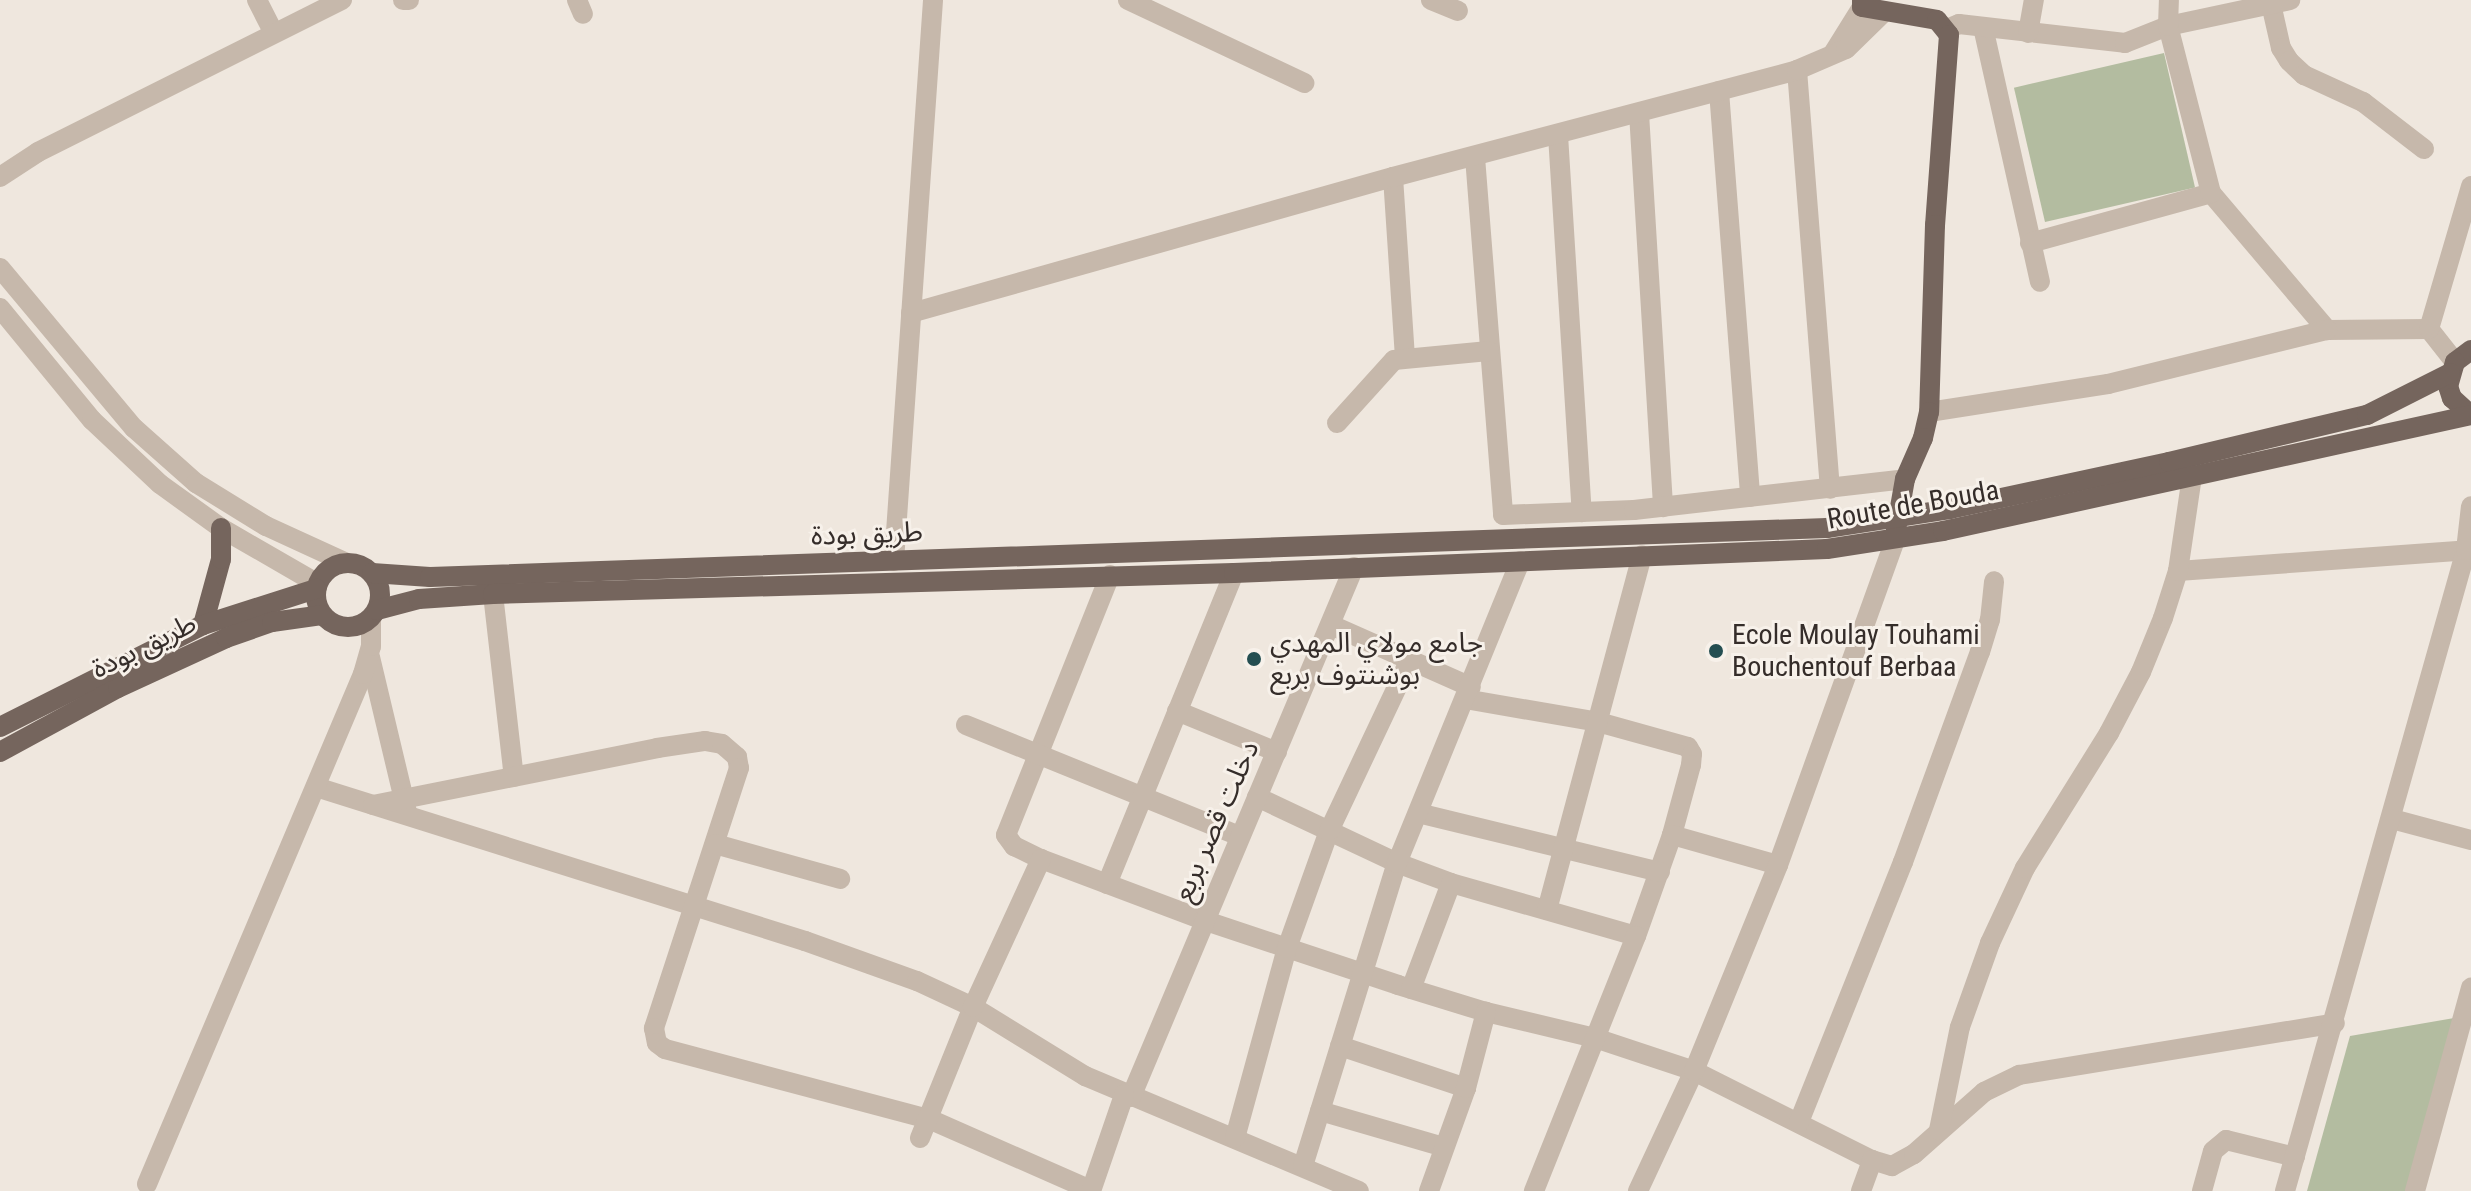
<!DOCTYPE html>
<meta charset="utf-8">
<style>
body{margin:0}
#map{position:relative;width:2471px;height:1191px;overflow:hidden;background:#efe7de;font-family:"Roboto Condensed","Noto Sans Arabic",sans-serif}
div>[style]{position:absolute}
.green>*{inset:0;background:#b3bca0;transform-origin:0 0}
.minor>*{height:20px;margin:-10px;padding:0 10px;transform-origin:10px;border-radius:10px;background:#c6b8ab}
.major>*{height:20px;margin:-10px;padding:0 10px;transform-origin:10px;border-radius:10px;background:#75655d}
.major>.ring{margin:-10px;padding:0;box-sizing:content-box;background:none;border:20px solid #75655d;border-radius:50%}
.dots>*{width:22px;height:22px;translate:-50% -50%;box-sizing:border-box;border:4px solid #f7f1ea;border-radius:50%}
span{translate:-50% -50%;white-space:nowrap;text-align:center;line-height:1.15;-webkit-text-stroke:6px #f7f1ea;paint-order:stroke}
.street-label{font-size:28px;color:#352d2a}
.poi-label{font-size:28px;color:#352d2a}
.left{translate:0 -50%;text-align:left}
</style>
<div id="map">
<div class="green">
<i style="left:2164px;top:53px;width:138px;height:154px;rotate:77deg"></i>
<i style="clip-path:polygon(2460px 1017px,2412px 1191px,2307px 1191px,2350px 1036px)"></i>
</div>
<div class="minor">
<i style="left:257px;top:0;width:37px;rotate:63deg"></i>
<i style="left:403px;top:0;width:6px"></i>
<i style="left:577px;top:0;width:15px;rotate:67deg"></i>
<i style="left:1128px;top:0;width:195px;rotate:25.2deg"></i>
<i style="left:1431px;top:0;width:29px;rotate:22deg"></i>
<i style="left:2271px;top:4px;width:45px;rotate:77.2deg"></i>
<i style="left:2281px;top:48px;width:15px;rotate:58deg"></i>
<i style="left:2289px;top:61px;width:21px;rotate:43deg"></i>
<i style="left:2304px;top:75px;width:65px;rotate:24.6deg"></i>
<i style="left:2363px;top:102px;width:77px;rotate:37.6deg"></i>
<i style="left:1983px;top:27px;width:261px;rotate:77.4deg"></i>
<i style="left:1947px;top:29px;width:13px;rotate:-23deg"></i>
<i style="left:1959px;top:24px;width:167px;rotate:6.5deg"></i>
<i style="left:2125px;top:43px;width:46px;rotate:-21.6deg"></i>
<i style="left:2168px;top:26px;width:125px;rotate:-12deg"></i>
<i style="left:2028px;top:33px;width:34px;rotate:-80deg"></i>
<i style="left:1834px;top:52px;width:53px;rotate:-58.1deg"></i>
<i style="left:1797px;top:70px;width:420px;rotate:85.5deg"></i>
<i style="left:1719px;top:91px;width:407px;rotate:85.6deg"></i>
<i style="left:1639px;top:113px;width:395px;rotate:86.5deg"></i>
<i style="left:1558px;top:135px;width:378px;rotate:86.4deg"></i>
<i style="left:1475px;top:157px;width:359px;rotate:85.5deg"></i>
<i style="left:1503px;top:515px;width:131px;rotate:-2.2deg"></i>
<i style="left:1634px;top:510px;width:273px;rotate:-6.5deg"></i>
<i style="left:0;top:177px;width:45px;rotate:-33.3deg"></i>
<i style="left:38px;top:152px;width:340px;rotate:-26.6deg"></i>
<i style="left:1393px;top:177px;width:179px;rotate:86.2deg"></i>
<i style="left:2211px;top:193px;width:180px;rotate:49.7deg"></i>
<i style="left:2327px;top:330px;width:102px;rotate:-0.6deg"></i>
<i style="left:2429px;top:329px;width:42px;rotate:51.8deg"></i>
<i style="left:2030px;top:243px;width:188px;rotate:-15.4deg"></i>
<i style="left:2211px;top:193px;width:172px;rotate:-104.4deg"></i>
<i style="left:2168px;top:26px;width:26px;rotate:-88deg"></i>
<i style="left:0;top:268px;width:209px;rotate:50.1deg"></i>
<i style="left:134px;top:428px;width:83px;rotate:41.6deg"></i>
<i style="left:196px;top:483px;width:82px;rotate:31.6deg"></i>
<i style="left:266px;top:526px;width:89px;rotate:24.6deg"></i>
<i style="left:0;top:308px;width:145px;rotate:50.6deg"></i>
<i style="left:92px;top:420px;width:93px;rotate:43.3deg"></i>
<i style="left:160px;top:484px;width:75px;rotate:35.8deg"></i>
<i style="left:221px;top:528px;width:112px;rotate:30deg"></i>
<i style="left:911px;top:313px;width:501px;rotate:-15.76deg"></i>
<i style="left:1393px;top:177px;width:418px;rotate:-14.8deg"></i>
<i style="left:1797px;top:70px;width:53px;rotate:-23.2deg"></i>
<i style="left:1846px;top:49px;width:54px;rotate:-44.3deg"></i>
<i style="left:2429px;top:329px;width:149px;rotate:-73.6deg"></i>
<i style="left:1929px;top:412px;width:181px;rotate:-8.9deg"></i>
<i style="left:2108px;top:384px;width:226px;rotate:-13.9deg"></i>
<i style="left:1337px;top:423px;width:85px;rotate:-47.9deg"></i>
<i style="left:1394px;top:360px;width:95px;rotate:-5.4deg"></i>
<i style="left:894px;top:561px;width:562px;rotate:-86.02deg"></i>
<i style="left:2178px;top:571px;width:294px;rotate:-4.1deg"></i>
<i style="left:1110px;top:575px;width:280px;rotate:111.8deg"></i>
<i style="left:1006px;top:835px;width:14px;rotate:54deg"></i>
<i style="left:1014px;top:846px;width:30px;rotate:26deg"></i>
<i style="left:1041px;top:859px;width:173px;rotate:20.6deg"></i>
<i style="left:1203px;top:920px;width:206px;rotate:18.4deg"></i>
<i style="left:1398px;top:985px;width:92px;rotate:17.1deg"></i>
<i style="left:1486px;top:1012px;width:112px;rotate:13.4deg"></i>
<i style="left:1595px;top:1038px;width:104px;rotate:18.4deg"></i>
<i style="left:1694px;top:1071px;width:199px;rotate:26.6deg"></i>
<i style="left:1872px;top:1160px;width:21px;rotate:17deg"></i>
<i style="left:1892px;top:1166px;width:25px;rotate:-29deg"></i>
<i style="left:1914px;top:1154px;width:94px;rotate:-41.5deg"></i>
<i style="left:1984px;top:1092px;width:39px;rotate:-26deg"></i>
<i style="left:2019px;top:1075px;width:320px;rotate:-9.3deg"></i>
<i style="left:493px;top:594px;width:184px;rotate:83.5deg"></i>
<i style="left:1331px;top:625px;width:153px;rotate:23.9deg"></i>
<i style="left:370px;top:657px;width:159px;rotate:76.6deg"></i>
<i style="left:1465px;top:699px;width:135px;rotate:9.8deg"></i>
<i style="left:1598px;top:722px;width:93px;rotate:15.5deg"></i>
<i style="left:1688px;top:747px;width:8px;rotate:60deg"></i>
<i style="left:1692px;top:754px;width:11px;rotate:95deg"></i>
<i style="left:1691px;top:765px;width:73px;rotate:105.2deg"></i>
<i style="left:1672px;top:835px;width:107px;rotate:109.6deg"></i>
<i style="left:1177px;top:711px;width:108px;rotate:22.3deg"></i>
<i style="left:966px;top:725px;width:295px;rotate:22.1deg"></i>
<i style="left:316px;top:787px;width:513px;rotate:17.48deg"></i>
<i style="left:805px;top:941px;width:119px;rotate:19.7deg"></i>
<i style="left:917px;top:981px;width:62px;rotate:24.9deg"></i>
<i style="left:973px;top:1007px;width:132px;rotate:31.6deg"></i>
<i style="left:1085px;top:1076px;width:297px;rotate:22.8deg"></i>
<i style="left:1257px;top:797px;width:155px;rotate:25.2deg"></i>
<i style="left:1397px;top:863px;width:58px;rotate:20.3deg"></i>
<i style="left:1451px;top:883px;width:192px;rotate:16deg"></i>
<i style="left:1636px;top:936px;width:275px;rotate:111.8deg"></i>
<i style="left:373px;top:805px;width:290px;rotate:-11.3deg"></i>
<i style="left:657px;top:748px;width:49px;rotate:-8.3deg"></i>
<i style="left:705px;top:741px;width:17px;rotate:10deg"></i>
<i style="left:722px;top:744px;width:20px;rotate:41deg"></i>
<i style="left:737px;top:757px;width:11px;rotate:80deg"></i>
<i style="left:739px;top:768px;width:274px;rotate:108.1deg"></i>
<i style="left:654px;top:1028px;width:15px;rotate:79deg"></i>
<i style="left:657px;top:1043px;width:10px;rotate:37deg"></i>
<i style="left:665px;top:1049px;width:273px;rotate:14.9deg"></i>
<i style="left:929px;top:1119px;width:177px;rotate:23.7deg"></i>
<i style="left:1418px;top:813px;width:249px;rotate:13.7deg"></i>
<i style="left:2392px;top:819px;width:82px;rotate:14.9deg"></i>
<i style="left:1672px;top:835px;width:110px;rotate:15.8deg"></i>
<i style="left:715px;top:844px;width:130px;rotate:15.6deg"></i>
<i style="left:1107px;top:884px;width:336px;rotate:-67.8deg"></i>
<i style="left:1547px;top:910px;width:367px;rotate:-75deg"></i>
<i style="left:1411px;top:989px;width:113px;rotate:-69.3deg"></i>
<i style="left:1340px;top:1046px;width:133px;rotate:18.4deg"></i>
<i style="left:1131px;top:1097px;width:575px;rotate:-67.18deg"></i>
<i style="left:1320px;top:1111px;width:129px;rotate:16.2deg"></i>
<i style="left:1799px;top:1122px;width:280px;rotate:-68.2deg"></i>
<i style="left:1903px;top:862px;width:224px;rotate:-69.9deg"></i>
<i style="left:1980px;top:652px;width:34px;rotate:-73deg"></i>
<i style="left:1990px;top:620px;width:39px;rotate:-84deg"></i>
<i style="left:1939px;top:1130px;width:105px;rotate:-78.5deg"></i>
<i style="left:1960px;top:1027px;width:89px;rotate:-70.3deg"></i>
<i style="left:1990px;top:943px;width:83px;rotate:-65deg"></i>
<i style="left:2025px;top:868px;width:159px;rotate:-58.1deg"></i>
<i style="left:2109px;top:733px;width:69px;rotate:-62.3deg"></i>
<i style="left:2141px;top:672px;width:58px;rotate:-67.8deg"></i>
<i style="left:2163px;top:618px;width:49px;rotate:-72.3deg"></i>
<i style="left:2178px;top:571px;width:96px;rotate:-81.6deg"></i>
<i style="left:920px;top:1138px;width:141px;rotate:-68deg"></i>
<i style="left:973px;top:1007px;width:163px;rotate:-65.3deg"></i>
<i style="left:1235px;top:1138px;width:197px;rotate:-74.7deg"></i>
<i style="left:1287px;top:948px;width:124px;rotate:-70.3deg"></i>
<i style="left:1329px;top:831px;width:189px;rotate:-64.7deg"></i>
<i style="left:1303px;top:1166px;width:317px;rotate:-72.8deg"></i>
<i style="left:1397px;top:863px;width:326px;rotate:-67.8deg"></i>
<i style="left:147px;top:1184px;width:554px;rotate:-67.05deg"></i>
<i style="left:363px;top:674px;width:29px;rotate:-74deg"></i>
<i style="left:371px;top:646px;width:27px;rotate:-90deg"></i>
<i style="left:1091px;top:1191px;width:102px;rotate:-71deg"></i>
<i style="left:1429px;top:1191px;width:109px;rotate:-70.2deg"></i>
<i style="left:1466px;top:1088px;width:79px;rotate:-75.3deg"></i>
<i style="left:1638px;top:1191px;width:132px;rotate:-65deg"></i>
<i style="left:1694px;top:1071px;width:222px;rotate:-67.8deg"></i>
<i style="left:1778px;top:865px;width:345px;rotate:-70.2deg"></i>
<i style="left:1861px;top:1191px;width:33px;rotate:-70deg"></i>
<i style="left:2202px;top:1191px;width:41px;rotate:-74.6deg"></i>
<i style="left:2213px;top:1151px;width:17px;rotate:-40deg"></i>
<i style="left:2226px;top:1140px;width:71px;rotate:13.8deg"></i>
<i style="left:2285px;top:1191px;width:666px;rotate:-74.23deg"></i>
<i style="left:2466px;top:550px;width:44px;rotate:-83.5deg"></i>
<i style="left:2415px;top:1191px;width:211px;rotate:-74.6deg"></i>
</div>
<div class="major">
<i style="left:1862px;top:0;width:7px;rotate:90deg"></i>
<i style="left:1862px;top:7px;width:76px;rotate:9.8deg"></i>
<i style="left:1937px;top:20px;width:19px;rotate:51deg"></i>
<i style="left:1949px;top:35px;width:191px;rotate:94.2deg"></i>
<i style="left:1935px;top:225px;width:187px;rotate:91.8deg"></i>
<i style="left:1929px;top:412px;width:27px;rotate:103deg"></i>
<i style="left:1923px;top:438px;width:45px;rotate:113.7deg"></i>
<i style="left:1905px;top:479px;width:52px;rotate:100deg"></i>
<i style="left:2471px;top:350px;width:20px;rotate:143deg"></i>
<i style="left:2455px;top:362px;width:25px;rotate:106deg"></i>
<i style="left:2448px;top:386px;width:13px;rotate:72deg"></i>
<i style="left:2452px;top:398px;width:25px;rotate:42deg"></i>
<i class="ring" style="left:316px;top:563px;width:44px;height:44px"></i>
<i style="left:372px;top:573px;width:58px;rotate:3.9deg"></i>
<i style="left:430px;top:577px;width:1398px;rotate:-2.01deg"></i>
<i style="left:1827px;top:528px;width:124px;rotate:-8.8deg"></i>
<i style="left:1950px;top:509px;width:224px;rotate:-12.1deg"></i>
<i style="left:2169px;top:462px;width:204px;rotate:-13.4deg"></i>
<i style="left:2367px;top:415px;width:93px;rotate:-26.8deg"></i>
<i style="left:377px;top:610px;width:43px;rotate:-14.7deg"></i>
<i style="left:419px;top:599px;width:74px;rotate:-3.9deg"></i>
<i style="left:493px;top:594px;width:741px;rotate:-1.62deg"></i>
<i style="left:1234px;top:573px;width:593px;rotate:-2.32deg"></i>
<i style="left:1827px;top:549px;width:117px;rotate:-8.8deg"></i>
<i style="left:1943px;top:531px;width:541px;rotate:-12.39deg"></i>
<i style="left:203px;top:625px;width:68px;rotate:-74.7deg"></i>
<i style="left:221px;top:559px;width:31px;rotate:-90deg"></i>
<i style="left:0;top:727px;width:227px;rotate:-26.7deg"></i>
<i style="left:203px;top:625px;width:119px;rotate:-17.7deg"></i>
<i style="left:0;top:752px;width:134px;rotate:-28.5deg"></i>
<i style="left:118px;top:688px;width:119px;rotate:-24.8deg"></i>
<i style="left:226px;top:638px;width:49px;rotate:-19.2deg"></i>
<i style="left:272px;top:622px;width:50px;rotate:-8deg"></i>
</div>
<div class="dots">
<i style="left:1716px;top:651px;background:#244e51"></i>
<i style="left:1254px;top:659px;background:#244e51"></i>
</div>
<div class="street-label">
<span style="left:1913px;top:505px;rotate:-10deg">Route de Bouda</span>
<span style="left:867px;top:534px;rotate:-2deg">طريق بودة</span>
<span style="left:144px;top:646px;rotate:-26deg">طريق بودة</span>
<span style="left:1216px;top:821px;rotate:-66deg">دخلت قصر بربع</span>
</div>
<div class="poi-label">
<span class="left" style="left:1732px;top:651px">Ecole Moulay Touhami<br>Bouchentouf Berbaa</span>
<span class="left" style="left:1270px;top:659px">جامع مولاي المهدي<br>بوشنتوف بربع</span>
</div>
</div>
